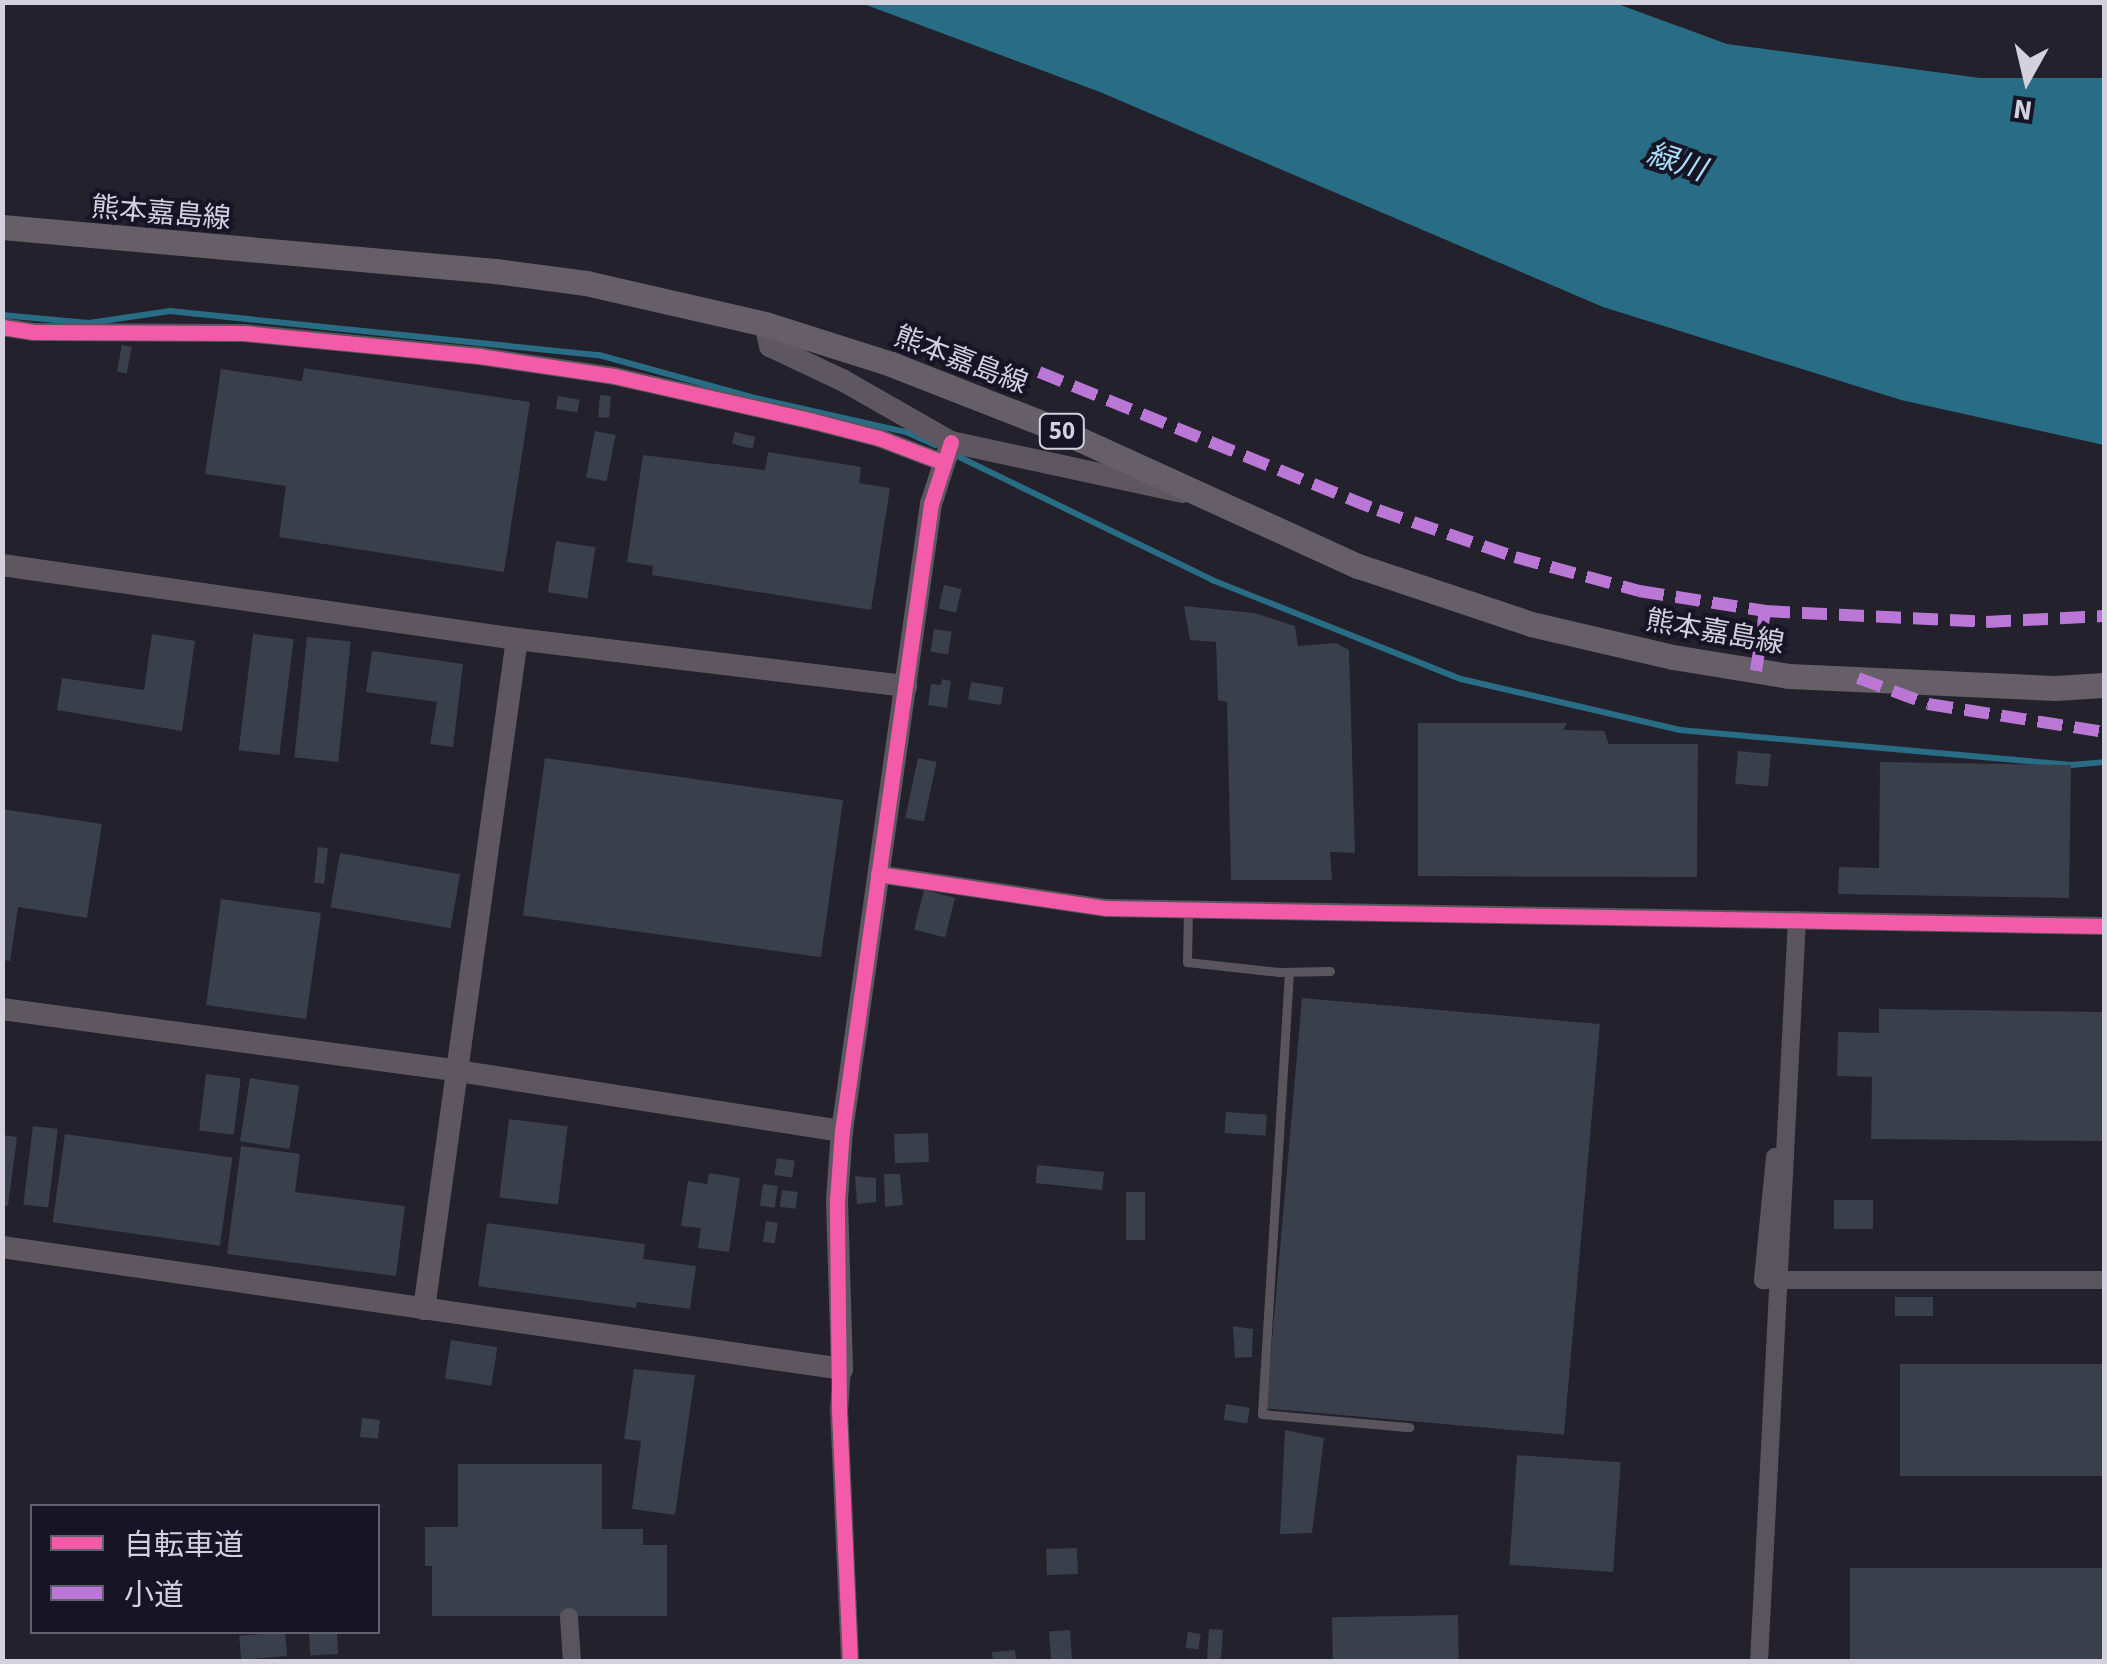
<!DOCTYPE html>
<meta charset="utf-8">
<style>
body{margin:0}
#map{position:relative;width:2107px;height:1664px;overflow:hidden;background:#23212b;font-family:"Source Sans 3","Noto Sans JP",sans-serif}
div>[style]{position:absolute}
.water>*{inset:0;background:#286d85}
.stream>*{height:6px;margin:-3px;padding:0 3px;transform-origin:3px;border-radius:3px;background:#286d85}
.building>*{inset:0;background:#3a3f4c;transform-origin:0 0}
.lane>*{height:9px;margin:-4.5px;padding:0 4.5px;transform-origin:4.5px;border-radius:4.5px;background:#5a555c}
.street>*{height:18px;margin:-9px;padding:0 9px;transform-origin:9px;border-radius:9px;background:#5a555c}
.secondary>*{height:22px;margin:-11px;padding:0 11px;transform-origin:11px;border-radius:11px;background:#5e5760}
.primary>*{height:25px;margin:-12.5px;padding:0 12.5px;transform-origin:12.5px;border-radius:12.5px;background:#665f68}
.quiet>*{height:12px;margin-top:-6px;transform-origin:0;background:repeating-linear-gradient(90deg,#ba77d6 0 25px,transparent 0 37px)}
.cycleway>*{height:15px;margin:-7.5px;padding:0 7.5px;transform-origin:7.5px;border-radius:7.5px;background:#f35aa7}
span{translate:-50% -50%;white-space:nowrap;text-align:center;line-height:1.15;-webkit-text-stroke:8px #171425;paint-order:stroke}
.shield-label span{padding:2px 8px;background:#171425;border:2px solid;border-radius:8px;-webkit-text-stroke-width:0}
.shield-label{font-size:25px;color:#d3d1de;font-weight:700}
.street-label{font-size:28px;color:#d3d1de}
.water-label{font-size:30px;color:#a6e0f8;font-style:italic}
.frame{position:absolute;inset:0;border:5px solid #d3d1de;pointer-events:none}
.legend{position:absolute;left:30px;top:1504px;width:350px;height:130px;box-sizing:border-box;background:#171425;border:2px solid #62606f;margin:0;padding:12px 18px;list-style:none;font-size:30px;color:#d3d1de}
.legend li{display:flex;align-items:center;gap:20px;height:50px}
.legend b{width:50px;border:2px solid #62606f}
.north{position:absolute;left:1977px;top:30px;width:100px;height:100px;-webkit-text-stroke:8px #171425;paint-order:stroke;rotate:188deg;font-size:28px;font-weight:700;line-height:40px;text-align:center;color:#d3d1de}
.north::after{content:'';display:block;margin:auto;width:35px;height:45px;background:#d3d1de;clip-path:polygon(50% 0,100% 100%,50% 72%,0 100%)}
</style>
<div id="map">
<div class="water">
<i style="clip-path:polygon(861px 3px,1615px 3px,1727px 44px,1980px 78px,2104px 78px,2104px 445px,1901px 400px,1603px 307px,1100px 92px)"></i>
</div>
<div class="stream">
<i style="left:2px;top:315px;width:87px;rotate:5.3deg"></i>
<i style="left:89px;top:323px;width:82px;rotate:-8.4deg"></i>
<i style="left:170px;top:311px;width:431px;rotate:5.9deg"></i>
<i style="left:599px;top:355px;width:166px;rotate:15.4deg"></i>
<i style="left:759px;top:399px;width:151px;rotate:12.7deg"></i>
<i style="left:906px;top:432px;width:32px;rotate:24deg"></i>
<i style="left:951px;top:453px;width:290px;rotate:25.9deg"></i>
<i style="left:1212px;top:580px;width:268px;rotate:21.7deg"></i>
<i style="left:1461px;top:679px;width:225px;rotate:13.1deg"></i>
<i style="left:1680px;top:730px;width:393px;rotate:5.1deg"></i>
<i style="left:2071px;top:765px;width:33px;rotate:-5deg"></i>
</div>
<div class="building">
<i style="left:122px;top:345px;width:10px;height:27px;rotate:11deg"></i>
<i style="clip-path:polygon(304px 368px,530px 402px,504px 572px,279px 537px,286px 486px,205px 474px,221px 369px,302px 381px)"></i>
<i style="left:600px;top:395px;width:11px;height:22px;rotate:5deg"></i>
<i style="left:558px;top:396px;width:22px;height:13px;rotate:10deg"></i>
<i style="left:595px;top:431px;width:21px;height:47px;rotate:11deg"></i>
<i style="left:735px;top:432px;width:21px;height:12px;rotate:14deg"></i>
<i style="clip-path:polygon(768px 452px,861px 467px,859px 483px,890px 488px,871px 610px,652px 575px,653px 566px,627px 562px,643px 455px,765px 470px)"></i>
<i style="left:556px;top:541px;width:40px;height:52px;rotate:9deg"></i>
<i style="left:944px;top:585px;width:18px;height:24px;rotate:13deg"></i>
<i style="clip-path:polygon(1184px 606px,1254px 613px,1295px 626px,1298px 646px,1336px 643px,1349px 650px,1355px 853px,1330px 852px,1332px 880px,1231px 880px,1227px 702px,1218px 700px,1216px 642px,1190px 640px)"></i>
<i style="left:934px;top:629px;width:18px;height:23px;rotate:9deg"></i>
<i style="clip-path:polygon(152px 634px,195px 641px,182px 731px,57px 710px,62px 678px,144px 690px)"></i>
<i style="left:253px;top:634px;width:41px;height:117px;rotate:7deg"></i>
<i style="left:307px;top:637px;width:44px;height:121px;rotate:6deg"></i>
<i style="clip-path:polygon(372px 651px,463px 664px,453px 747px,430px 744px,437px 702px,366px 692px)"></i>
<i style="clip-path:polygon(942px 679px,951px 681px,947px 708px,928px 705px,931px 684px,941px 685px)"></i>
<i style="left:971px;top:682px;width:33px;height:18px;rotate:9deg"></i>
<i style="clip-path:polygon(1418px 723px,1567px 723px,1563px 730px,1604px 731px,1609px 744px,1698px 744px,1697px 877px,1418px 876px)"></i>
<i style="left:1738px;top:751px;width:33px;height:33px;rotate:5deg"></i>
<i style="left:545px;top:758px;width:301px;height:159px;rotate:8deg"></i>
<i style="left:918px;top:758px;width:19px;height:61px;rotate:12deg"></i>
<i style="clip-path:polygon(1880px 762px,2071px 765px,2069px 898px,1838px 894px,1839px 867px,1879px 868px)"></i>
<i style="clip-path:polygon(2px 809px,102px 824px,87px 918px,18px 907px,10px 961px,2px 960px)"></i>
<i style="left:318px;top:847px;width:10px;height:36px;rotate:6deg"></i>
<i style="left:340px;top:853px;width:122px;height:55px;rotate:10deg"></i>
<i style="left:924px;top:890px;width:32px;height:41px;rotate:14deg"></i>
<i style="left:221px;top:899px;width:101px;height:107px;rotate:8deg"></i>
<i style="left:1302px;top:998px;width:299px;height:412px;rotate:5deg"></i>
<i style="clip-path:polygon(1879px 1009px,2104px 1012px,2104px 1141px,1871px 1139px,1872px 1077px,1837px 1076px,1838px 1032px,1879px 1033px)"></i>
<i style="left:206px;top:1074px;width:35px;height:57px;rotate:7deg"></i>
<i style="left:250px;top:1078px;width:50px;height:64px;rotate:9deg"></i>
<i style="left:1226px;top:1112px;width:41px;height:21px;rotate:4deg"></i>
<i style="left:509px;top:1119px;width:59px;height:79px;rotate:7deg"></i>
<i style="left:33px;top:1126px;width:25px;height:79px;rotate:7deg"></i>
<i style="left:928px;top:1133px;width:29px;height:34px;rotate:88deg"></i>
<i style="left:65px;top:1134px;width:169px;height:89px;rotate:8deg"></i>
<i style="clip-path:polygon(2px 1135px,17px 1137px,8px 1206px,2px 1205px)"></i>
<i style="clip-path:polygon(241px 1146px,300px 1154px,295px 1192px,405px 1206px,396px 1276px,227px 1254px)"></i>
<i style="left:777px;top:1158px;width:18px;height:17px;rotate:9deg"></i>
<i style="left:1104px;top:1172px;width:18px;height:67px;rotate:96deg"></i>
<i style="clip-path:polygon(709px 1173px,740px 1178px,729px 1252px,698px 1248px,701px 1228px,681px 1226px,688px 1181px,707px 1184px)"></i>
<i style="clip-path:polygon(884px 1174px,900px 1174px,903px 1205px,885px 1207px)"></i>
<i style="clip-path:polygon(855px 1176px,876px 1178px,876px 1202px,857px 1204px)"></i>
<i style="left:763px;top:1184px;width:15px;height:22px;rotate:8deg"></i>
<i style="left:782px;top:1190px;width:16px;height:17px;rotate:7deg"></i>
<i style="left:1126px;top:1192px;width:19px;height:48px"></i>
<i style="left:1873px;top:1200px;width:29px;height:39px;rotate:90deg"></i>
<i style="left:766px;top:1221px;width:12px;height:21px;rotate:9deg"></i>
<i style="clip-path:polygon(487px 1223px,645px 1244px,643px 1259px,696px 1266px,690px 1309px,637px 1302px,636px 1308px,478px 1286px)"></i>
<i style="left:1933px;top:1297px;width:19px;height:38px;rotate:90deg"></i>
<i style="clip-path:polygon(1233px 1326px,1253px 1329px,1252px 1357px,1235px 1358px)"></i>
<i style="left:451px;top:1340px;width:47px;height:39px;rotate:9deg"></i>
<i style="left:2104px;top:1364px;width:112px;height:204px;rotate:90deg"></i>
<i style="clip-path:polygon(634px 1369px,695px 1375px,675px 1515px,632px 1509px,641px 1441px,624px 1439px)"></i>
<i style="left:1226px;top:1404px;width:24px;height:16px;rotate:9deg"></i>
<i style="left:362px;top:1418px;width:18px;height:19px;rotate:6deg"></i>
<i style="clip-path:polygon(1285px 1430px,1324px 1438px,1312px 1533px,1280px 1534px)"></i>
<i style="left:1517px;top:1455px;width:104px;height:110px;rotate:4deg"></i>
<i style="clip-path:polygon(458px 1464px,602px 1464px,602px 1529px,643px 1529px,643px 1545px,667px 1545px,667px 1616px,432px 1616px,432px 1566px,425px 1566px,425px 1527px,458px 1527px)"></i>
<i style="left:1077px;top:1548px;width:26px;height:31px;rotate:88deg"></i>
<i style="left:2104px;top:1568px;width:94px;height:254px;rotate:90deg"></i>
<i style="left:1458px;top:1615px;width:47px;height:126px;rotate:89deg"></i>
<i style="left:1209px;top:1629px;width:14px;height:30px;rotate:4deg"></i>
<i style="left:1070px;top:1630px;width:32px;height:21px;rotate:86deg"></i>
<i style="left:285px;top:1632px;width:24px;height:46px;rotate:85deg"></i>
<i style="left:337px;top:1632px;width:22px;height:28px;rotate:87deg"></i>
<i style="left:1188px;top:1632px;width:13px;height:16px;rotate:9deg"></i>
<i style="left:1015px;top:1650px;width:12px;height:23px;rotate:85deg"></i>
</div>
<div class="lane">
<i style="left:1188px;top:909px;width:53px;rotate:91.1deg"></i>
<i style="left:1187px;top:962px;width:93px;rotate:6.2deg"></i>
<i style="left:1279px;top:972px;width:51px;rotate:-1.1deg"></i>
<i style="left:1289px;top:972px;width:443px;rotate:93.5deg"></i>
<i style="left:1262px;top:1414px;width:148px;rotate:5.1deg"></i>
</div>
<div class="street">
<i style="left:2px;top:327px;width:32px;rotate:9deg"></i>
<i style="left:34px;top:332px;width:210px;rotate:0.3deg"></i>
<i style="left:244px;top:333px;width:236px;rotate:5.6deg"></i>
<i style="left:479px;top:356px;width:136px;rotate:8.4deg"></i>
<i style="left:614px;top:376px;width:204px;rotate:12.7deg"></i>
<i style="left:813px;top:421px;width:68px;rotate:14.4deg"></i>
<i style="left:879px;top:438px;width:70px;rotate:21deg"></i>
<i style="left:878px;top:874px;width:231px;rotate:8.5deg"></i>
<i style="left:1106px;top:908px;width:998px;rotate:1.03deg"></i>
<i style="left:1775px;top:1157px;width:124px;rotate:95.6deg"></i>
<i style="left:1763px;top:1280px;width:341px"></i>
<i style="left:842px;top:1369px;width:39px;rotate:94deg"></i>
<i style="left:839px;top:1408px;width:254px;rotate:87.5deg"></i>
<i style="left:569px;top:1617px;width:45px;rotate:86.2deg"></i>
<i style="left:1759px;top:1662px;width:743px;rotate:-87.07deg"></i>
</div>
<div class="secondary">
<i style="left:765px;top:324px;width:23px;rotate:77deg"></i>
<i style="left:770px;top:346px;width:82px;rotate:25.3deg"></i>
<i style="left:844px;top:381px;width:123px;rotate:29.7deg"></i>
<i style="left:951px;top:442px;width:237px;rotate:12.2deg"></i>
<i style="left:2px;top:565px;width:520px;rotate:8.18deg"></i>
<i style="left:517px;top:639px;width:392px;rotate:6.9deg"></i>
<i style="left:2px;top:1009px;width:460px;rotate:7.7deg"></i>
<i style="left:458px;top:1071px;width:389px;rotate:8.9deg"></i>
<i style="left:2px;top:1247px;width:849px;rotate:8.26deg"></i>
<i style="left:842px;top:1369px;width:169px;rotate:-91.7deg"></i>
<i style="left:837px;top:1200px;width:69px;rotate:-85.9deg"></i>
<i style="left:842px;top:1131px;width:633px;rotate:-81.92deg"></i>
<i style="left:931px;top:504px;width:65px;rotate:-72.1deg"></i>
<i style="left:424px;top:1309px;width:676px;rotate:-82.1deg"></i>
</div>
<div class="primary">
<i style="left:2px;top:227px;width:495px;rotate:5.1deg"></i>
<i style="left:495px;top:271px;width:92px;rotate:7.5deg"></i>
<i style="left:586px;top:283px;width:184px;rotate:12.9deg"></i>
<i style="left:765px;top:324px;width:132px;rotate:17.6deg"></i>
<i style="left:891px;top:364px;width:178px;rotate:21.4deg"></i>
<i style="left:1057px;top:429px;width:331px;rotate:24.5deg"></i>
<i style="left:1358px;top:566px;width:182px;rotate:18.5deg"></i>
<i style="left:1531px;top:624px;width:146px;rotate:13.1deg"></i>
<i style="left:1673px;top:657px;width:118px;rotate:9.3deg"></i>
<i style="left:1789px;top:676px;width:266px;rotate:2.6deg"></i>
<i style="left:2055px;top:688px;width:49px;rotate:-3.5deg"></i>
</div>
<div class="quiet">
<i style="left:1039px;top:372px;width:366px;rotate:22.2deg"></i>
<i style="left:1378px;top:510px;width:145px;rotate:18.9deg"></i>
<i style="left:1515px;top:557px;width:129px;rotate:15.3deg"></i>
<i style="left:1639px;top:591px;width:128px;rotate:9deg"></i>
<i style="left:1765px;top:611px;width:221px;rotate:2.8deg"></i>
<i style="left:1986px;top:622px;width:118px;rotate:-2.9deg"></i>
<i style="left:1756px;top:671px;width:61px;rotate:-81.5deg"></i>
<i style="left:1858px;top:678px;width:75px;rotate:20.4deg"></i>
<i style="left:1928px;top:704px;width:178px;rotate:9deg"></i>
</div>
<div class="cycleway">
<i style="left:2px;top:327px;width:32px;rotate:9deg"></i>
<i style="left:34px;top:332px;width:210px;rotate:0.3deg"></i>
<i style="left:244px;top:333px;width:236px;rotate:5.6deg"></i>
<i style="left:479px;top:356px;width:136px;rotate:8.4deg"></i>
<i style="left:614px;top:376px;width:204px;rotate:12.7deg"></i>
<i style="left:813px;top:421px;width:68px;rotate:14.4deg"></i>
<i style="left:879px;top:438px;width:70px;rotate:21deg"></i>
<i style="left:878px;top:874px;width:231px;rotate:8.5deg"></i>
<i style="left:1106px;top:908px;width:998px;rotate:1.03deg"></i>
<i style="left:850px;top:1662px;width:254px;rotate:-92.5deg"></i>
<i style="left:839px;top:1408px;width:208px;rotate:-90.6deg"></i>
<i style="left:837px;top:1200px;width:69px;rotate:-85.9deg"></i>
<i style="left:842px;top:1131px;width:633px;rotate:-81.92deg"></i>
<i style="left:931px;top:504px;width:65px;rotate:-72.1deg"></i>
</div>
<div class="shield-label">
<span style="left:1062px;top:431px">50</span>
</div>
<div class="street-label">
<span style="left:161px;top:213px;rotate:5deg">熊本嘉島線</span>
<span style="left:961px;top:360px;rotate:21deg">熊本嘉島線</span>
<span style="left:1715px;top:632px;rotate:10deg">熊本嘉島線</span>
</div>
<div class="water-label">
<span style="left:1676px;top:163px;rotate:18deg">緑川</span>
</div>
<div class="frame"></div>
<ul class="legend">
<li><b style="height:12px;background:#f35aa7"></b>自転車道</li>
<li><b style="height:12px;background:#ba77d6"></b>小道</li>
</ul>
<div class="north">N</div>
</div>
